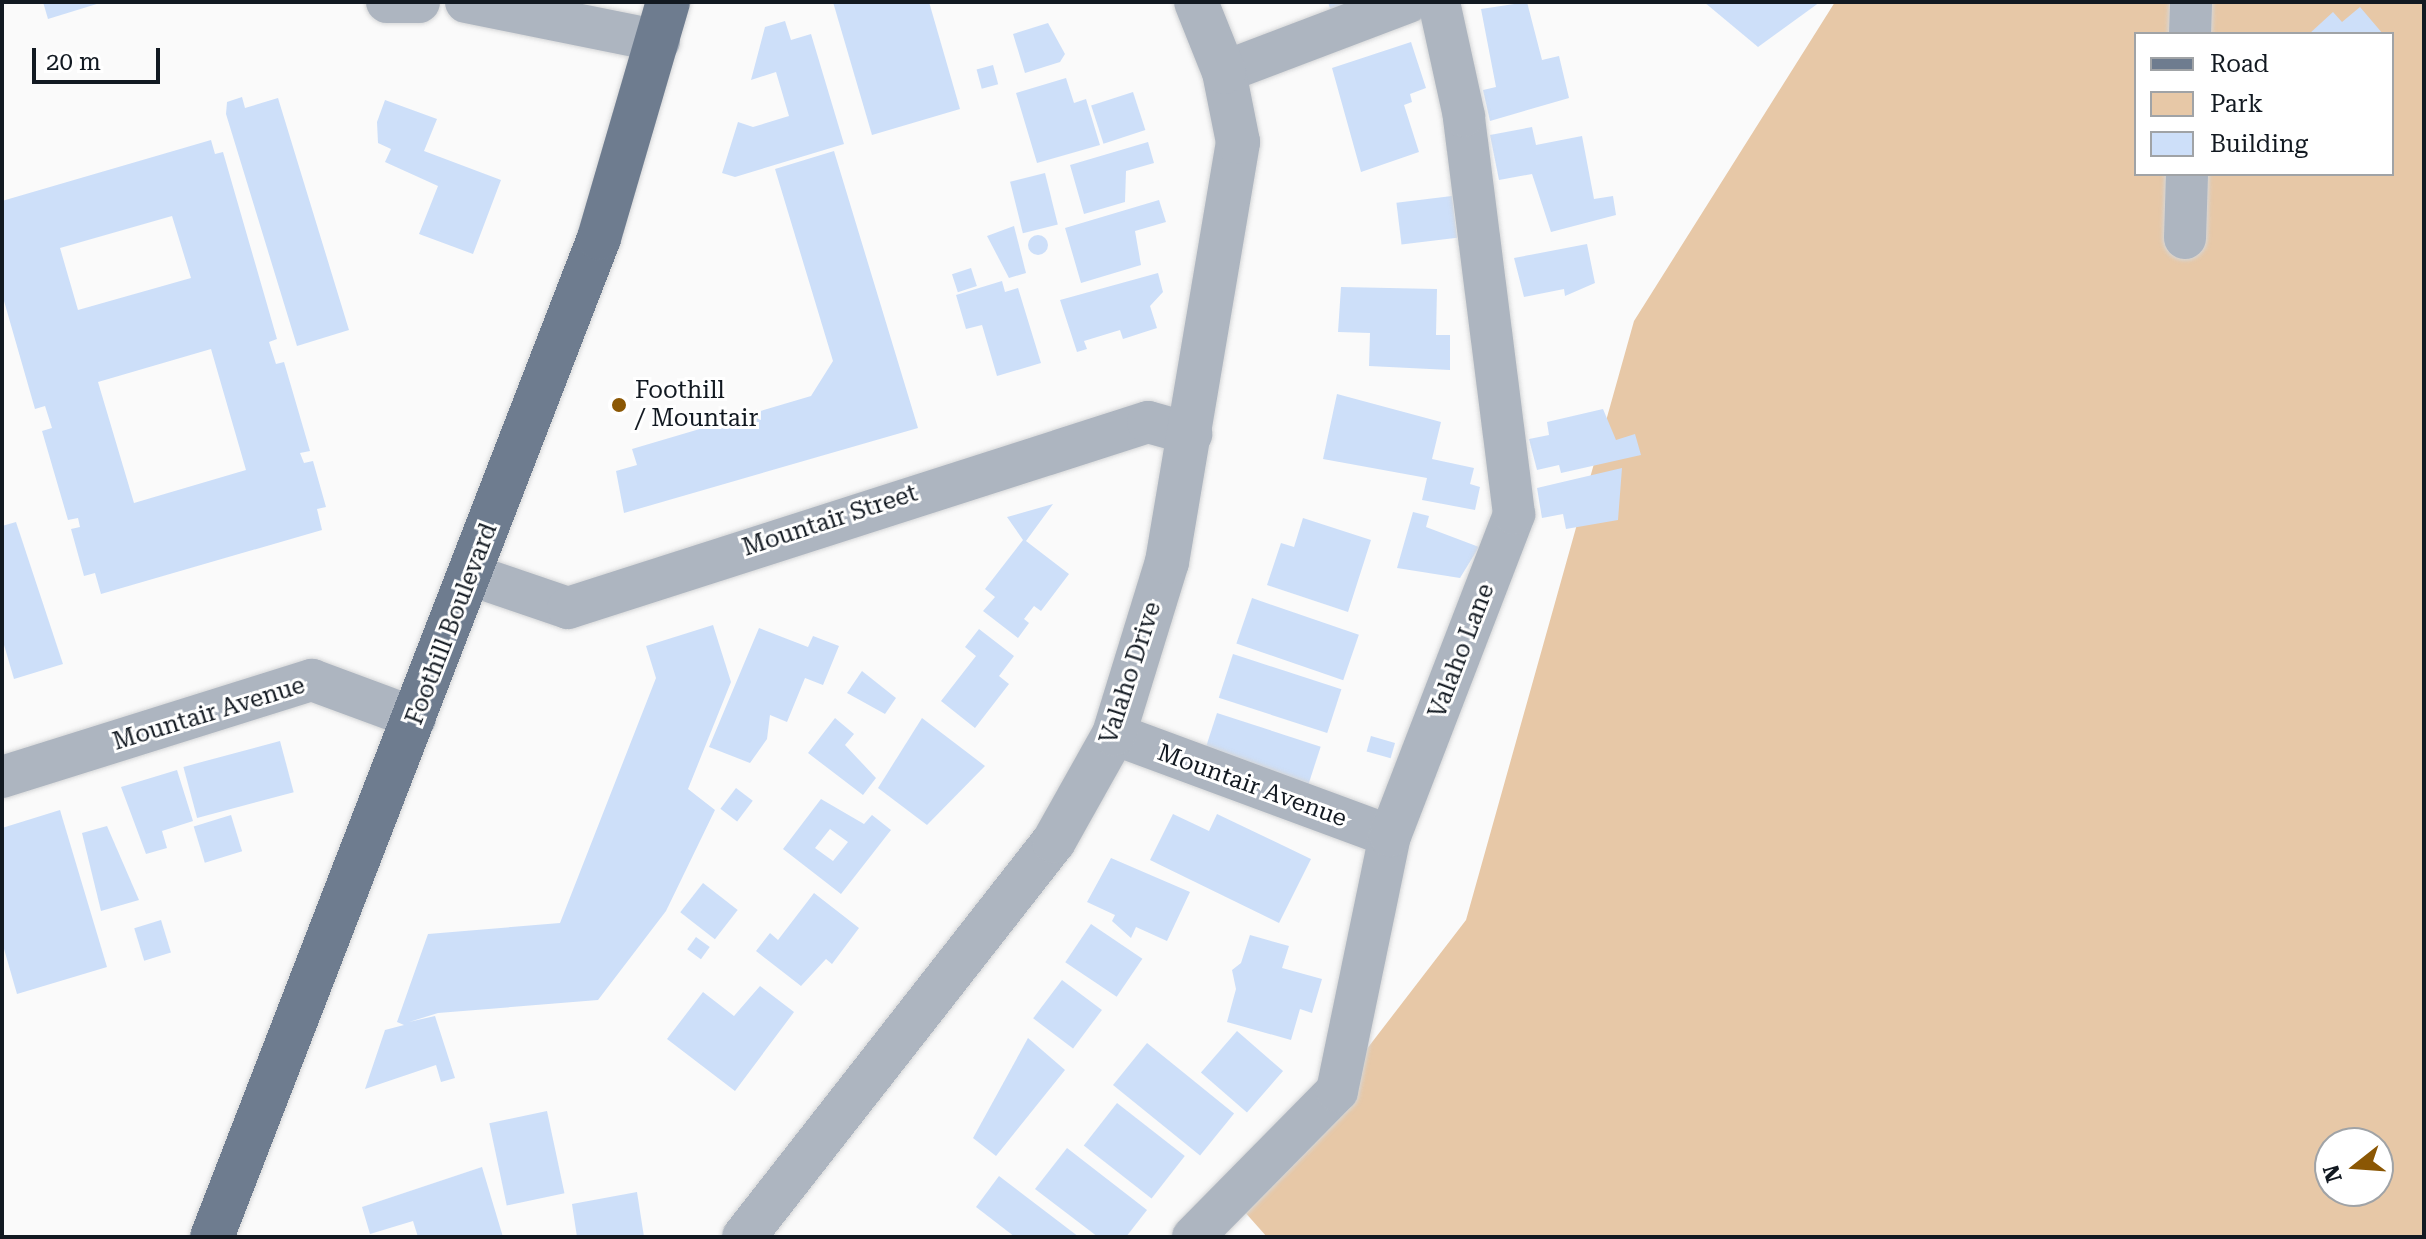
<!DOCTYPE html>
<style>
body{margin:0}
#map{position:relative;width:2426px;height:1239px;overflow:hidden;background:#fafafa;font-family:"Roboto Serif",serif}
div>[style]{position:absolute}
.green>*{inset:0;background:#e7c8a7}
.building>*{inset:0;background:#cddff9;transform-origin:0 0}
.round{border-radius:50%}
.roads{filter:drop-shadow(0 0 2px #d5d6d7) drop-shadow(0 0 2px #d5d6d7)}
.minor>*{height:42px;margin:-21px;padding:0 21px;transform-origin:21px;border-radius:21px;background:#adb5c0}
.tertiary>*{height:44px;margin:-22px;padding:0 22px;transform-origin:22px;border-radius:22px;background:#adb5c0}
.primary>*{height:44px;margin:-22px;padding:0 22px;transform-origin:22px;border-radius:22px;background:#6e7c8f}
.dots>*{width:22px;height:22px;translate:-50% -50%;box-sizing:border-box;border:4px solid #fff;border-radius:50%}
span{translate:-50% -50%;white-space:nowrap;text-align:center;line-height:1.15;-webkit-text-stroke:6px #fff;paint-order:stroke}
.poi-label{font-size:24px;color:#121921}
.left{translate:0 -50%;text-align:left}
.street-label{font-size:24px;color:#121921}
.frame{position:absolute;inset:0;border:4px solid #121921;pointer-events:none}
.legend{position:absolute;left:2134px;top:32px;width:260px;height:144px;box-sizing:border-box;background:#fff;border:2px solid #a0a3a6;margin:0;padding:10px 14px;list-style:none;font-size:24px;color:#121921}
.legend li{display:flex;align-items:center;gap:16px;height:40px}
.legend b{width:40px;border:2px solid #a0a3a6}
.north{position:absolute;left:2314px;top:1127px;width:80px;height:80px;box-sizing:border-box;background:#fff;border:2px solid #a0a3a6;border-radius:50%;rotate:253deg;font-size:22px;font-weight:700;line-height:32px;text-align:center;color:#121921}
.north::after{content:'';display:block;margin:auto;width:28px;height:36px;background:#8b5704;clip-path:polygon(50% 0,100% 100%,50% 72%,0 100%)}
.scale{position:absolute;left:32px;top:48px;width:128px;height:36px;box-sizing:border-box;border:4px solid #121921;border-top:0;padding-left:10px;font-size:24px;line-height:28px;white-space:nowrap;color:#121921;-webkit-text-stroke:6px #fff;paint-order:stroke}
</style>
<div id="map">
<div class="green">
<i style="clip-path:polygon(evenodd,1835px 2px,2424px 2px,2424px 1237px,1267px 1237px,1243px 1210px,1466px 920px,1634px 321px,1835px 2px,2136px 34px,2392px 34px,2392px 174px,2136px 174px,2136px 34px,1835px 2px,2330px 1143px,2378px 1143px,2378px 1191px,2330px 1191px,2330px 1143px)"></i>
</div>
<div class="building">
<i style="clip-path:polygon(43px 2px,100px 2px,100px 3px,48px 19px)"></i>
<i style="clip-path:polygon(833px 2px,929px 2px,960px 109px,872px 135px)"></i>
<i style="clip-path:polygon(1328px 2px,1358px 2px,1331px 12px)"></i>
<i style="clip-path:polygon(1527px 2px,1542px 60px,1559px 56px,1569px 98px,1490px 121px,1483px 90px,1496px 87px,1481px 9px)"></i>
<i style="clip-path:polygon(1704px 2px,1820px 2px,1758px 47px)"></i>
<i style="clip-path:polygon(2360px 7px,2383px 34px,2309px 34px,2333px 12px,2342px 22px)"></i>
<i style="clip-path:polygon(785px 21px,791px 40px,811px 34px,844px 144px,735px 177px,722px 173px,738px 122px,753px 127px,789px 116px,776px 72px,751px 80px,765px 27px)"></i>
<i style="clip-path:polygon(1048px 23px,1065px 54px,1060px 62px,1025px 73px,1013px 34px)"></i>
<i style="clip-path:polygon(1411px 42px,1426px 88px,1410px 94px,1412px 102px,1404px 105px,1419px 152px,1361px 172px,1332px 68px)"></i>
<i style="left:993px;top:65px;width:20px;height:17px;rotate:75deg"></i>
<i style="clip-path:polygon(1066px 78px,1074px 103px,1086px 99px,1100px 145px,1037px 163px,1016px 93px)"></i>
<i style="left:1133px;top:92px;width:40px;height:44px;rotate:72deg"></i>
<i style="clip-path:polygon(242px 97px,245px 108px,278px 98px,349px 330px,297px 346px,226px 114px,227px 102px)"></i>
<i style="clip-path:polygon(385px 100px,437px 119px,424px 151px,501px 180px,473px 254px,419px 234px,438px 186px,385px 162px,391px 149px,378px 143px,377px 122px)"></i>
<i style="clip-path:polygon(1532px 127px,1536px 145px,1582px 136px,1594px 199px,1613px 196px,1616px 215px,1551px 232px,1532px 174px,1499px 180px,1490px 135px)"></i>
<i style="clip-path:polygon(evenodd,211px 140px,215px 154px,223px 152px,277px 339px,269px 342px,276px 364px,284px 362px,310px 451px,300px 453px,304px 463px,313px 461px,326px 507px,317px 509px,322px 530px,101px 594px,95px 573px,84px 576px,71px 529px,80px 527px,78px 518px,68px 520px,42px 431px,52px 428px,45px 406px,35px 409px,2px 294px,2px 201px,211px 140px,172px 216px,191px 278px,78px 310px,60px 248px,172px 216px,211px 140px,211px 349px,246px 470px,134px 503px,98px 382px,211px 349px)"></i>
<i style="clip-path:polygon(1148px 142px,1154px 163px,1126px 171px,1125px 202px,1084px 214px,1070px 165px)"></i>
<i style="clip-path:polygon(834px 151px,918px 428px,624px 513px,616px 471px,637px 465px,632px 449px,811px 396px,833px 361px,775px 169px)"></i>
<i style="left:1045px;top:173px;width:53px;height:36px;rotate:76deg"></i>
<i style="left:1452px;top:196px;width:42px;height:56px;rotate:83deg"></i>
<i style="clip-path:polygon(1159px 200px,1166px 222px,1135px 231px,1141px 265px,1081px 283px,1065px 228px)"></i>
<i style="clip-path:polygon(1014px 226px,1026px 273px,1009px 278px,987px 236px)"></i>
<i class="round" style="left:1028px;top:235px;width:20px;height:20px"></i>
<i style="clip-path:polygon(1587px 244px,1595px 283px,1565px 296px,1564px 289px,1524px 297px,1514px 258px)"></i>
<i style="left:971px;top:268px;width:19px;height:20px;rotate:72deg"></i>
<i style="clip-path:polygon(1158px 273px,1163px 292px,1150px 306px,1157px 328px,1123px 339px,1120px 330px,1084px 341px,1087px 349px,1077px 352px,1060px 300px)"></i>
<i style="clip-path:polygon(1002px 281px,1005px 292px,1018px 288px,1041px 363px,997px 376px,982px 325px,966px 329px,956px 295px)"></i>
<i style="clip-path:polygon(1341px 287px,1437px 289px,1436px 335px,1450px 335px,1450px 370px,1369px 366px,1370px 333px,1338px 332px)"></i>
<i style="clip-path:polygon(1337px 394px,1441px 422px,1432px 459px,1474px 468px,1470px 484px,1480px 487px,1475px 510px,1422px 500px,1427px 478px,1323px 459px)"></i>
<i style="clip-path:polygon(1603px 409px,1616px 440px,1635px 434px,1641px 455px,1561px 473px,1559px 465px,1537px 470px,1529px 439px,1549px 435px,1547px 422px)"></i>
<i style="clip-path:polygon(1622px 468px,1618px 520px,1566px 529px,1563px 514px,1542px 518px,1537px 488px)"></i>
<i style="clip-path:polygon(1053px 504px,1026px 541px,1069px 574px,1041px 611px,1034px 606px,1024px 619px,1029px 623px,1018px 638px,983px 611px,995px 597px,985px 589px,1023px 540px,1007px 517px)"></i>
<i style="clip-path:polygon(1413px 512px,1429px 516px,1426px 527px,1479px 547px,1460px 578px,1397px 568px)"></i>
<i style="clip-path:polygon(1303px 518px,1371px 540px,1348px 612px,1267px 585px,1281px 543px,1294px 547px)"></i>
<i style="clip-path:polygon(16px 522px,63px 664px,14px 679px,2px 638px,2px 526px)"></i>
<i style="left:1252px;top:598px;width:113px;height:48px;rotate:19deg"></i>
<i style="clip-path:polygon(713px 625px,731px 682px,688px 789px,715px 810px,666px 911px,598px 1000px,438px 1013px,409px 1022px,435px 1016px,455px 1078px,441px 1082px,436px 1065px,365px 1089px,385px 1030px,404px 1025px,397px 1022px,428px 934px,560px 923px,656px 678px,646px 646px)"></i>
<i style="clip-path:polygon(759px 628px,808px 647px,813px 636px,839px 646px,823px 685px,805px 678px,787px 722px,770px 715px,767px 739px,750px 763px,709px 747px)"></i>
<i style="clip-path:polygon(979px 629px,1014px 656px,999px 676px,1009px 684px,975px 728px,941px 701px,976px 656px,965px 647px)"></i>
<i style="left:1233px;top:654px;width:114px;height:46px;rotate:18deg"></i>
<i style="clip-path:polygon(862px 671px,896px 698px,885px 714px,847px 693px)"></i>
<i style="left:1217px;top:713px;width:109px;height:45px;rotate:18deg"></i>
<i style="clip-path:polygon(835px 718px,854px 734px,845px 745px,876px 778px,863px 795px,808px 753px)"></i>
<i style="clip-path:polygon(922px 718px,985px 766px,927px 825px,878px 788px)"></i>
<i style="left:1371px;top:736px;width:25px;height:16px;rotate:16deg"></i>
<i style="left:280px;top:741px;width:53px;height:100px;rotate:75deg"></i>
<i style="clip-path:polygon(177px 770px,193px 821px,162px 831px,167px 848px,146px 854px,121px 787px)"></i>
<i style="left:736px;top:788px;width:21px;height:26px;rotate:37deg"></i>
<i style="clip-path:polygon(evenodd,821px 799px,864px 824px,872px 815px,891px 830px,841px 894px,783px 849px,821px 799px,830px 829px,848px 842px,833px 861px,815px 848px,830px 829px)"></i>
<i style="clip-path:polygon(60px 810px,107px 967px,17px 994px,2px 942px,2px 828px)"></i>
<i style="clip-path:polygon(1173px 814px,1209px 831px,1217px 814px,1311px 859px,1279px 923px,1150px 860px)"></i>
<i style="left:231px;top:815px;width:38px;height:39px;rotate:73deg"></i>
<i style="clip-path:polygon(107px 826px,139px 900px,101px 911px,82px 833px)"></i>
<i style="clip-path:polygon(1111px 858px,1190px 892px,1167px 941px,1136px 927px,1131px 938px,1112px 921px,1115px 915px,1087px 902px)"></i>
<i style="left:703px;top:883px;width:44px;height:37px;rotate:38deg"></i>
<i style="clip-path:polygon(814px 893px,859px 928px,832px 964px,826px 959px,801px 986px,756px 951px,770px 933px,778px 940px)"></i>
<i style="left:161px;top:920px;width:34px;height:28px;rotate:73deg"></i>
<i style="left:1091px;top:924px;width:62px;height:46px;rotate:34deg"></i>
<i style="clip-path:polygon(1250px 935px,1289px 946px,1282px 968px,1322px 979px,1312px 1013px,1300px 1009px,1291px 1040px,1227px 1022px,1236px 989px,1232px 970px,1241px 963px)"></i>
<i style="left:696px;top:937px;width:17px;height:15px;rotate:36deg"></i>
<i style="left:1062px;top:980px;width:50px;height:48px;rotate:37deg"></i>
<i style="clip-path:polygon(760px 986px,794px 1012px,735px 1091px,667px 1039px,703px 992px,734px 1016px)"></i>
<i style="left:1237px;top:1031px;width:61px;height:55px;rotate:41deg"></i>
<i style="clip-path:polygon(1028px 1038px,1065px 1070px,996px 1156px,973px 1138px)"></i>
<i style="left:1147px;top:1043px;width:112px;height:54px;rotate:39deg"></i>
<i style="left:1117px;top:1103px;width:86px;height:54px;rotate:38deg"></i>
<i style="left:547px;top:1111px;width:84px;height:59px;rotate:78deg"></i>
<i style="clip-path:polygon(1067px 1148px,1147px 1210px,1126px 1237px,1098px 1237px,1035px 1189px)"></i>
<i style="clip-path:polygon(482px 1167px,503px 1237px,418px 1237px,413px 1221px,370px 1234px,362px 1207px)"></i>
<i style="clip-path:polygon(999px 1176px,1079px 1237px,1015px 1237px,976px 1207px)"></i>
<i style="clip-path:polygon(637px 1192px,644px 1237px,577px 1237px,572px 1204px)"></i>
</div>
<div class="roads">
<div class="minor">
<i style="left:387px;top:2px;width:32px"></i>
<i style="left:466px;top:2px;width:197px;rotate:11.4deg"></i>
<i style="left:2190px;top:34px;width:32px;rotate:-88deg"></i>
<i style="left:1224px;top:72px;width:197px;rotate:-20.8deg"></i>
<i style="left:2185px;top:238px;width:64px;rotate:-88.2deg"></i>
<i style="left:471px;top:575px;width:102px;rotate:18.8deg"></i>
<i style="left:568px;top:608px;width:609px;rotate:-17.78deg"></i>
<i style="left:1148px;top:422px;width:45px;rotate:15.6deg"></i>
<i style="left:1114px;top:734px;width:294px;rotate:20.3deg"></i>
<i style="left:2px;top:777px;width:325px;rotate:-17.4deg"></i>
<i style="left:312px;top:680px;width:110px;rotate:20.3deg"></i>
<i style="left:1193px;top:1237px;width:205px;rotate:-45.4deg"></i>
<i style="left:1337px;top:1091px;width:260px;rotate:-78.3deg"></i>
<i style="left:1390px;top:836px;width:345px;rotate:-68.9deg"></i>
<i style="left:1514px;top:514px;width:401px;rotate:-97.2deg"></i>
<i style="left:1464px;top:116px;width:117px;rotate:-102.4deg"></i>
</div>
<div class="tertiary">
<i style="left:744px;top:1237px;width:503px;rotate:-51.95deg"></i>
<i style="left:1054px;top:841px;width:123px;rotate:-60.7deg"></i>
<i style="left:1114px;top:734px;width:180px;rotate:-72.9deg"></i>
<i style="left:1167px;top:562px;width:426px;rotate:-80.4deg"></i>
<i style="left:1238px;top:142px;width:71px;rotate:-101.3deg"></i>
<i style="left:1224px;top:72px;width:75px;rotate:-111.8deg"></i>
</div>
<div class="primary">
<i style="left:212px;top:1237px;width:1071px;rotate:-68.82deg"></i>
<i style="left:599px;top:238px;width:246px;rotate:-73.7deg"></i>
</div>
</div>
<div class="dots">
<i style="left:619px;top:405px;background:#8b5704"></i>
</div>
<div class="poi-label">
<span class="left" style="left:635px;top:405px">Foothill<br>/ Mountair</span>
</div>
<div class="street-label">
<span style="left:830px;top:521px;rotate:-18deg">Mountair Street</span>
<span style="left:452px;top:624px;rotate:-69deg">Foothill Boulevard</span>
<span style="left:1462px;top:651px;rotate:-69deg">Valaho Lane</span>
<span style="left:1131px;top:673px;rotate:-72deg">Valaho Drive</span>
<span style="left:209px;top:714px;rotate:-17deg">Mountair Avenue</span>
<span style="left:1252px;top:786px;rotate:20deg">Mountair Avenue</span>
</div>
<div class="frame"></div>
<ul class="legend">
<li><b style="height:10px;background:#6e7c8f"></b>Road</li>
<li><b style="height:22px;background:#e7c8a7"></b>Park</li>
<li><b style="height:22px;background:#cddff9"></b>Building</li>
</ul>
<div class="north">N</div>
<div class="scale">20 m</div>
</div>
